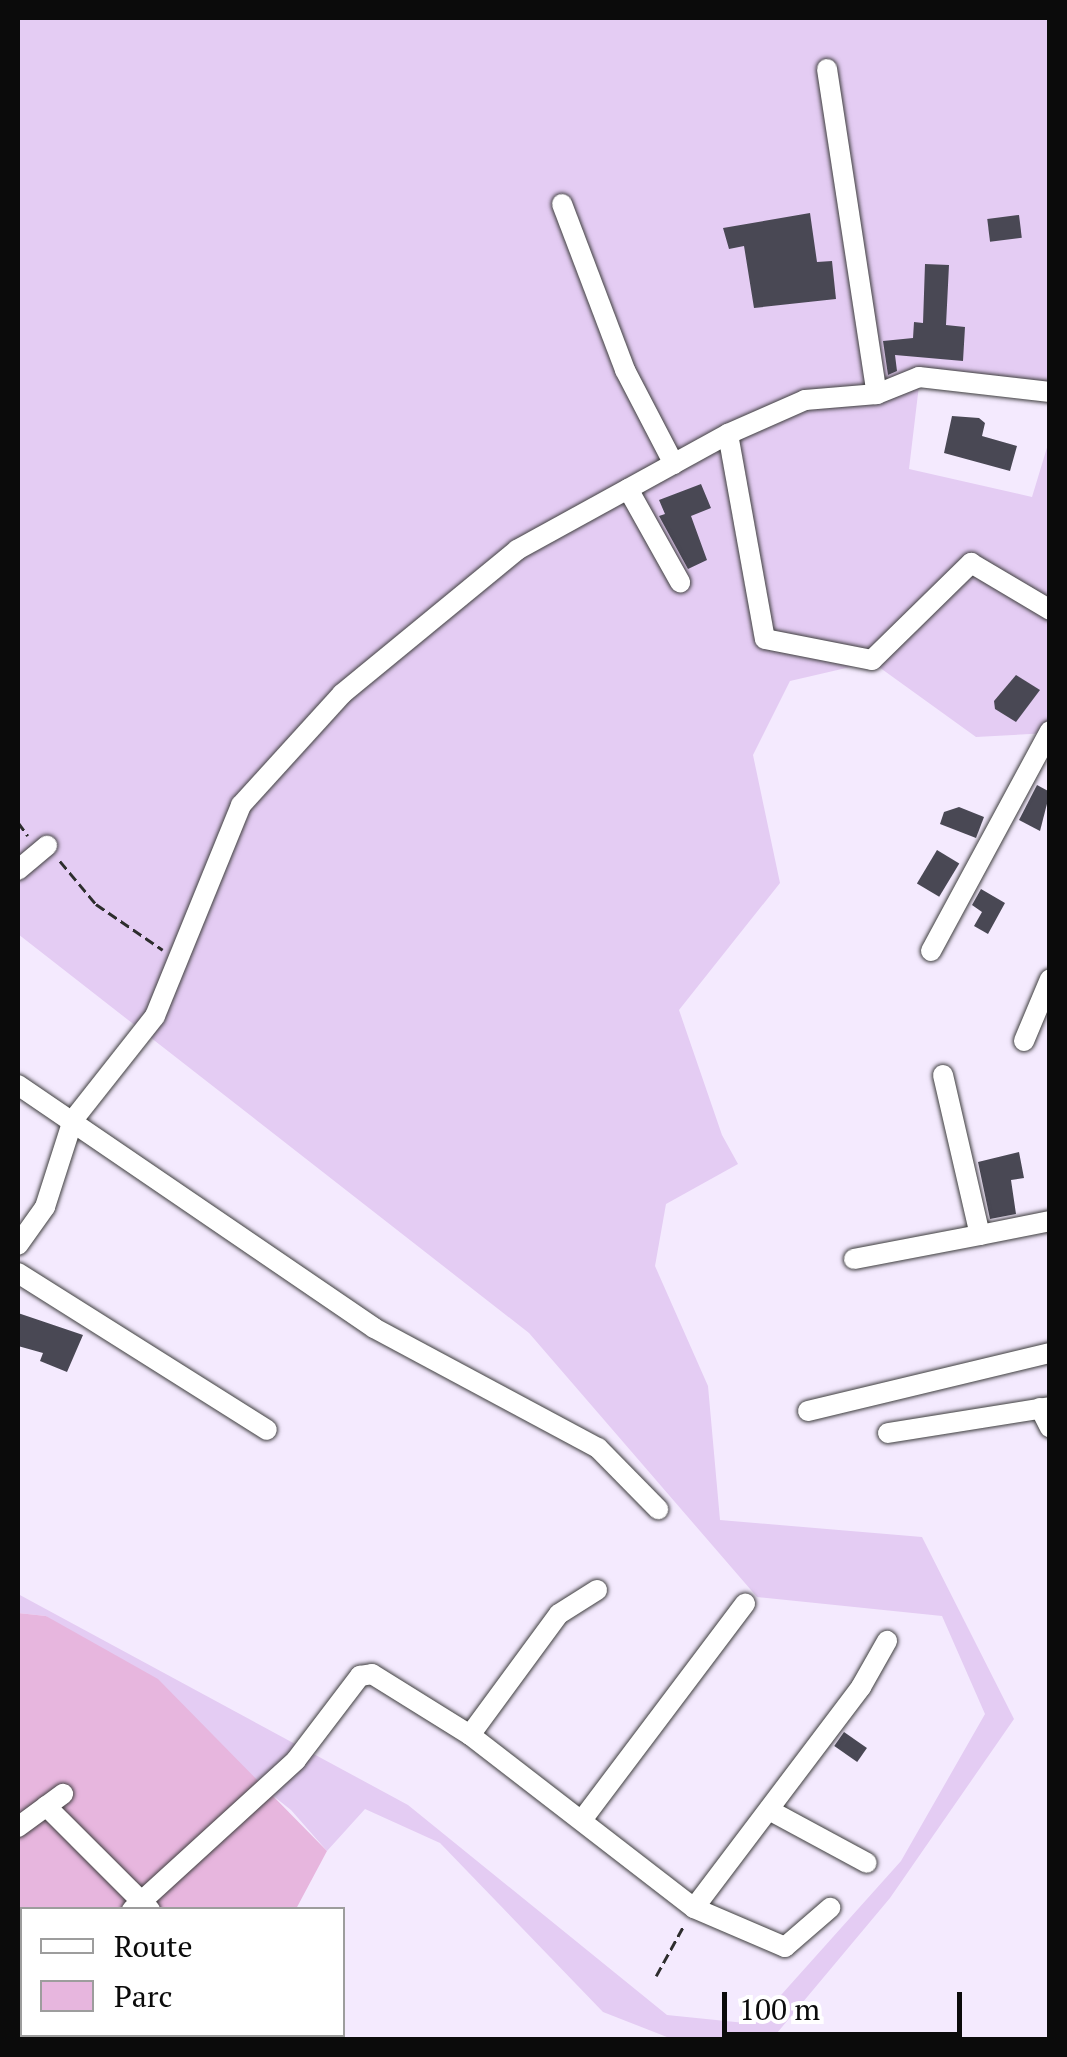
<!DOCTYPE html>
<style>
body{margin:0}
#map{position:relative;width:1067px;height:2057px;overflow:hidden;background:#f4eafe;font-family:"PT Serif",serif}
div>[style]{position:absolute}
.farmland>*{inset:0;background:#e4ccf3}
.green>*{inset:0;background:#e7b6de}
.building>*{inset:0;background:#494854;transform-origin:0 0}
.path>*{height:2.5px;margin-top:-1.25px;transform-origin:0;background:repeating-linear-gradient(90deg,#2d2d2d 0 10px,transparent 0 15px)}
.roads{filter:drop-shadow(0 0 2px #3e3e3e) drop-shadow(0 0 2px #3e3e3e)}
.street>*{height:20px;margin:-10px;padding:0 10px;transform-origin:10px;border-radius:10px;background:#fff}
span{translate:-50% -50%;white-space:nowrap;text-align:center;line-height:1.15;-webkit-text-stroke:10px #fff;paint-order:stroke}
.frame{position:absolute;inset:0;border:20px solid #0b0b0b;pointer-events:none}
.legend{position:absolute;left:20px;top:1907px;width:325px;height:130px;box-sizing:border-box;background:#fff;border:2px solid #9d9d9d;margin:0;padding:12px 18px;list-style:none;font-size:30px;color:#0b0b0b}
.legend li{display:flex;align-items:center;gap:20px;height:50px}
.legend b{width:50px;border:2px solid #9d9d9d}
.scale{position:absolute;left:722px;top:1992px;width:240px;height:45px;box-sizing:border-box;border:5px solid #0b0b0b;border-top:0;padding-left:12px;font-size:30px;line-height:35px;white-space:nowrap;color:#0b0b0b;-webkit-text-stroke:8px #fff;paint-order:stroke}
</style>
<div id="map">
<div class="farmland">
<i style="clip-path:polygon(18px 18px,1049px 18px,1049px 392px,920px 377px,909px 469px,1032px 497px,1049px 441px,1049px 733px,976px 737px,872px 662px,790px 681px,753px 755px,780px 883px,679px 1010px,722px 1135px,738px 1164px,666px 1204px,655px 1266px,708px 1386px,720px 1520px,922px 1537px,1014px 1719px,890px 1898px,772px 2039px,672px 2039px,603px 2012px,440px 1843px,365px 1809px,327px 1851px,291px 1810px,46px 1616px,18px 1613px,18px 1594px,408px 1805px,667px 2015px,755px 2024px,901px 1861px,985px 1714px,942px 1616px,757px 1597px,529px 1333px,18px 934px)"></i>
</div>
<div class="green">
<i style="clip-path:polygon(18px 1613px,46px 1616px,158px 1679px,327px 1851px,296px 1909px,22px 1910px,22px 2034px,162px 2035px,148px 2039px,18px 2039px)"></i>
</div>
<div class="building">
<i style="clip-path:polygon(810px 213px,817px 262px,832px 261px,836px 299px,754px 308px,744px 246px,729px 249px,723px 228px)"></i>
<i style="left:1019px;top:215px;width:23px;height:32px;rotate:83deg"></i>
<i style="clip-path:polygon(925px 264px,949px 265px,946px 325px,965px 327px,963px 361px,895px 355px,897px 371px,888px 375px,883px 341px,913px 338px,914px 322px,923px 323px)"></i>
<i style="clip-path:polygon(952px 416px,979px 418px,985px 423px,982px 436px,1017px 446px,1010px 471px,944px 453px)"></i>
<i style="clip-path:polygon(701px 484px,711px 508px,691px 516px,707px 560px,688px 569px,659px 516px,665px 514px,659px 500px)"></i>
<i style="clip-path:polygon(1016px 675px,1040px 690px,1016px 722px,995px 709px,994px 701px)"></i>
<i style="clip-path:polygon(1037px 785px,1050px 792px,1040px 831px,1019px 820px)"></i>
<i style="clip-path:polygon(959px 807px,984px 817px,976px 838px,940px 824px,944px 812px)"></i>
<i style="left:937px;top:850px;width:26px;height:39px;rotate:31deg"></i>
<i style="clip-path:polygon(981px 889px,1005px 903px,988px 934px,974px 926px,982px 912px,972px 905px)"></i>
<i style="clip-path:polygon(1019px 1152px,1024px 1178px,1011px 1180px,1016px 1214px,990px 1219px,978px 1162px)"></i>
<i style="clip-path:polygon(18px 1313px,83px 1335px,67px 1372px,40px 1361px,43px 1353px,18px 1346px)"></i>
<i style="left:844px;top:1732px;width:28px;height:17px;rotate:35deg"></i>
</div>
<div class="path">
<i style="left:18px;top:822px;width:17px;rotate:54deg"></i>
<i style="left:60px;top:861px;width:56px;rotate:50.1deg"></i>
<i style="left:96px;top:904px;width:81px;rotate:34.5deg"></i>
<i style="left:656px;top:1976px;width:58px;rotate:-61.2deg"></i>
</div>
<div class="roads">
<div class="street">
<i style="left:827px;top:69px;width:329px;rotate:81.3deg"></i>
<i style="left:562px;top:204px;width:178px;rotate:69.2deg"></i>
<i style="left:625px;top:370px;width:106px;rotate:62.5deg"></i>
<i style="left:728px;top:434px;width:208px;rotate:79.8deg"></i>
<i style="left:765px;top:639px;width:109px;rotate:11.1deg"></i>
<i style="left:872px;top:660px;width:139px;rotate:-44.4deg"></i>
<i style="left:971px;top:563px;width:92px;rotate:30.7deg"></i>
<i style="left:628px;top:489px;width:107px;rotate:60.8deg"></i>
<i style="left:18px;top:870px;width:38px;rotate:-40deg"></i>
<i style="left:931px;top:951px;width:250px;rotate:-61.6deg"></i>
<i style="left:1024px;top:1041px;width:67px;rotate:-67.2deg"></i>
<i style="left:943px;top:1075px;width:164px;rotate:77deg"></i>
<i style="left:980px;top:1235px;width:71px;rotate:-11.3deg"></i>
<i style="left:18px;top:1085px;width:431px;rotate:34.3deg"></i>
<i style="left:374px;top:1328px;width:254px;rotate:28.2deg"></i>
<i style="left:598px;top:1448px;width:86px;rotate:45.5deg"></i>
<i style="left:18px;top:1245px;width:47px;rotate:-54.6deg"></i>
<i style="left:45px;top:1207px;width:91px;rotate:-72.2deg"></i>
<i style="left:73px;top:1120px;width:132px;rotate:-51.7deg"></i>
<i style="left:155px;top:1016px;width:228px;rotate:-67.8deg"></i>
<i style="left:241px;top:805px;width:150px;rotate:-47.7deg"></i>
<i style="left:342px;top:694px;width:227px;rotate:-39.4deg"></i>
<i style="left:517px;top:550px;width:241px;rotate:-28.8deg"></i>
<i style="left:728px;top:434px;width:84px;rotate:-23.8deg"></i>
<i style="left:805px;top:400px;width:72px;rotate:-4.8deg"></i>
<i style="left:877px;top:394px;width:45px;rotate:-22deg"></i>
<i style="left:919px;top:377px;width:132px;rotate:6.5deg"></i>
<i style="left:854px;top:1259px;width:128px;rotate:-10.8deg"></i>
<i style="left:18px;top:1273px;width:294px;rotate:32.2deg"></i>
<i style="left:1040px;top:1408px;width:22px;rotate:63deg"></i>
<i style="left:808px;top:1411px;width:249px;rotate:-13.5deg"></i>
<i style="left:888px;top:1433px;width:164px;rotate:-9.1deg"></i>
<i style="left:470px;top:1735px;width:150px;rotate:-53.7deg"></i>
<i style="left:559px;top:1614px;width:45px;rotate:-32.3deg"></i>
<i style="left:46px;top:1806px;width:147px;rotate:45deg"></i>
<i style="left:769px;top:1810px;width:111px;rotate:28.4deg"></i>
<i style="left:582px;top:1820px;width:271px;rotate:-53deg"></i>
<i style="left:18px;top:1827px;width:56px;rotate:-36.3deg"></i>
<i style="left:694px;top:1908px;width:277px;rotate:-52.9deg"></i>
<i style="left:861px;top:1687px;width:53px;rotate:-60.5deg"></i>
<i style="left:132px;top:1910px;width:222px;rotate:-42.4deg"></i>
<i style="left:296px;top:1760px;width:106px;rotate:-52.7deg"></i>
<i style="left:360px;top:1676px;width:12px;rotate:-9deg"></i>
<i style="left:372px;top:1674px;width:115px;rotate:31.9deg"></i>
<i style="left:470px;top:1735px;width:283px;rotate:37.7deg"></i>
<i style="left:694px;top:1908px;width:99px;rotate:23.2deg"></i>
<i style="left:785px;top:1947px;width:60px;rotate:-40.9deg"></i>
<i style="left:18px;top:2022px;width:6px;rotate:-51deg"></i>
<i style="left:158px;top:2040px;width:7px;rotate:-56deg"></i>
</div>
</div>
<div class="frame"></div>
<ul class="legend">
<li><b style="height:12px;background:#fff"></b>Route</li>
<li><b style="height:28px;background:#e7b6de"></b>Parc</li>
</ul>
<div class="scale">100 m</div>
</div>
